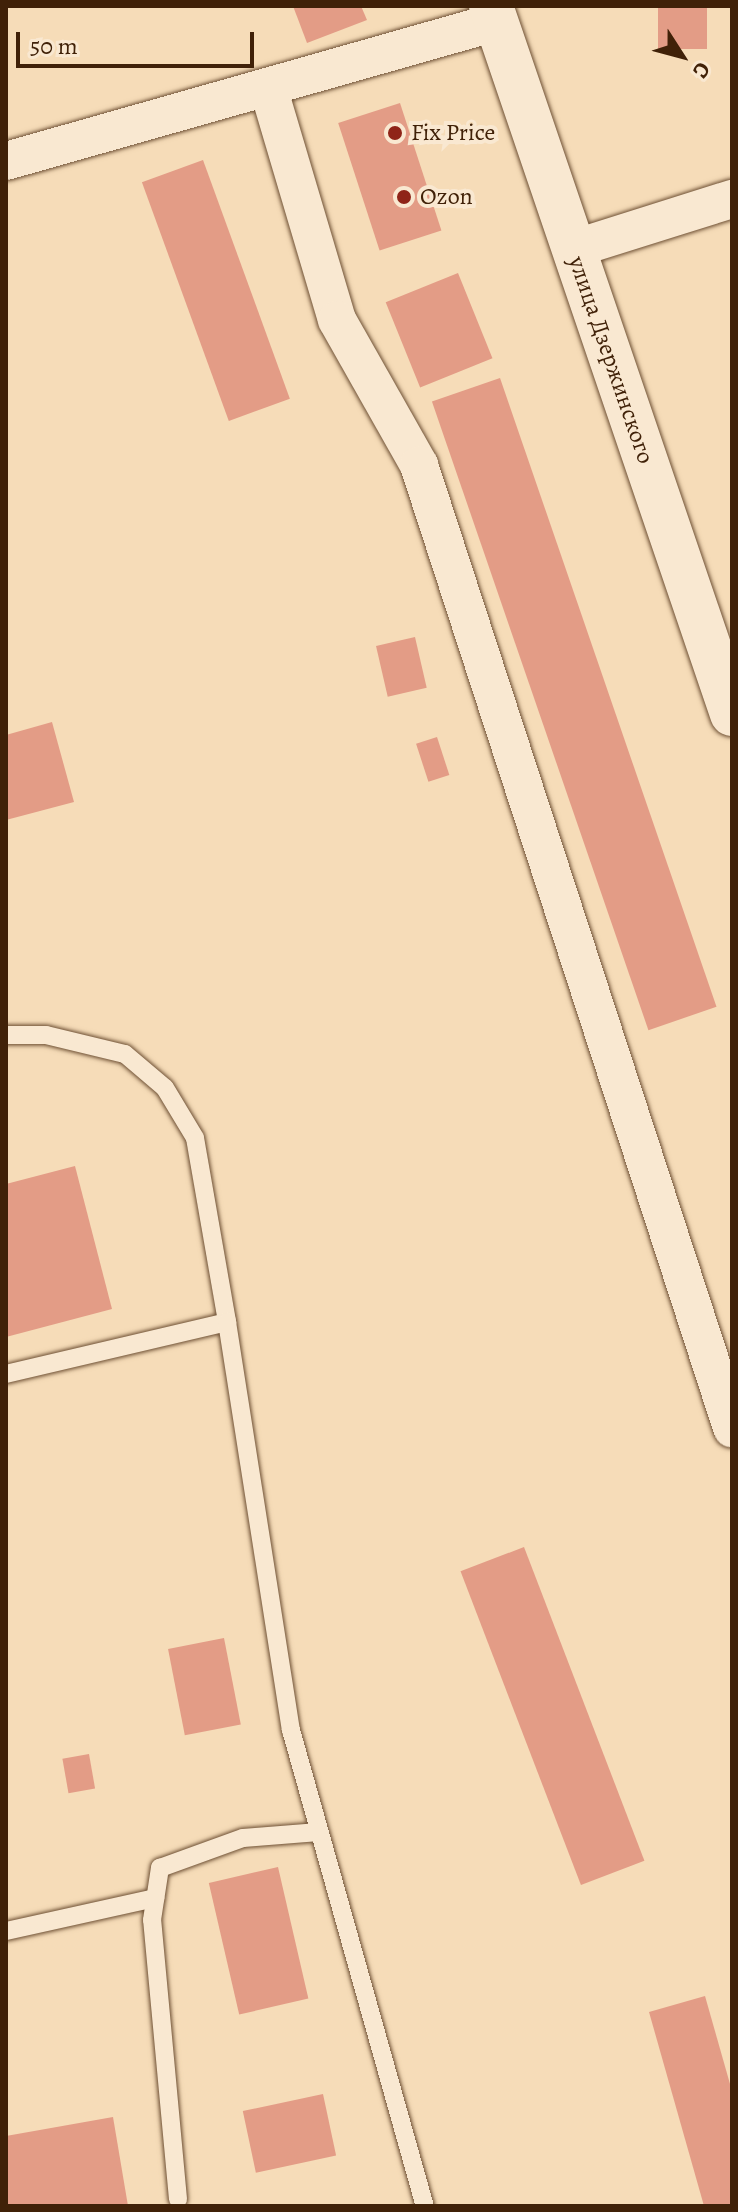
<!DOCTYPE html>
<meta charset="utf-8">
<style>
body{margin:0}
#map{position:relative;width:738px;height:2212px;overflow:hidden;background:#f6dcb8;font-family:Alegreya,serif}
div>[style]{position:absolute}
.building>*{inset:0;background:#e39c86;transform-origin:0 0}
.roads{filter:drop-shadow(0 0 2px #6e5034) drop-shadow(0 0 2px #6e5034)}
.lane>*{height:18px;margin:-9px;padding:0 9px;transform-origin:9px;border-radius:9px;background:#f9e8d1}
.street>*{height:38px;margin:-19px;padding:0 19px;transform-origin:19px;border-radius:19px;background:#f9e8d1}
.secondary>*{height:44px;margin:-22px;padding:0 22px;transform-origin:22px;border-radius:22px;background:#f9e8d1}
.dots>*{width:22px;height:22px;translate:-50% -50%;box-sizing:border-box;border:4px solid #f9e8d1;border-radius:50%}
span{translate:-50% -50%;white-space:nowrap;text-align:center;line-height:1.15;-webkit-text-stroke:8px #f9e8d1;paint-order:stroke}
.poi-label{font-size:24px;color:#402108}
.left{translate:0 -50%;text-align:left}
.street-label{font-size:24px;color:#402108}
.frame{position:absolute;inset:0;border:8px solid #402108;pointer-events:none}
.north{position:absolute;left:642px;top:16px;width:80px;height:80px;-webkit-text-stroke:6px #f9e8d1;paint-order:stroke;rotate:126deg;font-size:22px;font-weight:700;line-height:32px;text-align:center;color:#402108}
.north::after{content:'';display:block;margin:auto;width:28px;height:36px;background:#402108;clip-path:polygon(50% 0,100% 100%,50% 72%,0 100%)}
.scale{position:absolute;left:16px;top:32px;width:238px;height:36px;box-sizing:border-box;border:4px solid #402108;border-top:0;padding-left:10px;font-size:24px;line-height:28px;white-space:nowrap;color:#402108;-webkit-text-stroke:6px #f9e8d1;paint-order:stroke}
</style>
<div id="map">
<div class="building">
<i style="clip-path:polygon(293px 6px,361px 6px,367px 20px,307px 43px)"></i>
<i style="left:658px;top:6px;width:49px;height:43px"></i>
<i style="left:400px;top:103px;width:134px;height:65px;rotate:72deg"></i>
<i style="left:203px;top:160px;width:254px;height:65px;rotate:70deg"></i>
<i style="left:458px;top:273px;width:92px;height:78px;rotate:68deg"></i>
<i style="left:500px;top:378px;width:665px;height:72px;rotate:71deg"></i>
<i style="left:415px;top:637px;width:52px;height:40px;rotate:77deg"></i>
<i style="clip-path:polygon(52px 722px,74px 802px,6px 820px,6px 735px)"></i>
<i style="left:437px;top:737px;width:40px;height:22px;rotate:72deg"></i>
<i style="clip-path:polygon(75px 1166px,112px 1309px,6px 1337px,6px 1184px)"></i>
<i style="left:524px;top:1547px;width:336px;height:68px;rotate:69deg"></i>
<i style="left:224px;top:1638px;width:88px;height:57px;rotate:79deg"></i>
<i style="left:89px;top:1754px;width:35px;height:27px;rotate:80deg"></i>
<i style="left:278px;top:1867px;width:135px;height:71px;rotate:77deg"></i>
<i style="clip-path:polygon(705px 1996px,732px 2091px,732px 2206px,704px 2206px,649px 2012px)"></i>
<i style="left:323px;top:2094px;width:63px;height:82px;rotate:78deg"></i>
<i style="clip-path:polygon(113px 2117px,128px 2206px,6px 2206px,6px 2136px)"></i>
</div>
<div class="roads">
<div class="lane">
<i style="left:6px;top:1035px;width:40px"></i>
<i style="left:46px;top:1035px;width:81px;rotate:13.5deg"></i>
<i style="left:125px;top:1054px;width:52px;rotate:40.4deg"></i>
<i style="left:165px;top:1088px;width:58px;rotate:59deg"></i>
<i style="left:195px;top:1138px;width:187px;rotate:80.1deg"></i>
<i style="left:6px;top:1374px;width:227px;rotate:-13.2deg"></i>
<i style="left:227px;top:1322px;width:413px;rotate:81.1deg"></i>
<i style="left:291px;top:1730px;width:495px;rotate:74.3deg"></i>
<i style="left:6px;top:1931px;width:153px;rotate:-12.5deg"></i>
<i style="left:178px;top:2199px;width:280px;rotate:-95.3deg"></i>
<i style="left:152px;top:1920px;width:53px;rotate:-81.3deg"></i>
<i style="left:160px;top:1868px;width:88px;rotate:-19.9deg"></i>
<i style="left:243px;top:1838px;width:76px;rotate:-4.5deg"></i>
</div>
<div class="street">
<i style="left:268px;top:87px;width:243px;rotate:73.5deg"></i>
<i style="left:337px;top:320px;width:167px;rotate:60.5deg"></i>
<i style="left:419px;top:465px;width:1013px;rotate:71.99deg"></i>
<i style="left:6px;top:161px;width:509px;rotate:-15.84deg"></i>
<i style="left:573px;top:249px;width:167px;rotate:-17.5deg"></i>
</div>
<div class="secondary">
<i style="left:491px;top:6px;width:748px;rotate:71.2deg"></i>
</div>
</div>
<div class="dots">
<i style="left:395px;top:133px;background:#8f2418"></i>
<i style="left:404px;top:197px;background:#8f2418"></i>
</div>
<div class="poi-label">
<span class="left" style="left:411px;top:133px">Fix Price</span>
<span class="left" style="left:420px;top:197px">Ozon</span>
</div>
<div class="street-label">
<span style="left:611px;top:360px;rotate:71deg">улица Дзержинского</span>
</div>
<div class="frame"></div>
<div class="north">С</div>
<div class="scale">50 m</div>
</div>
